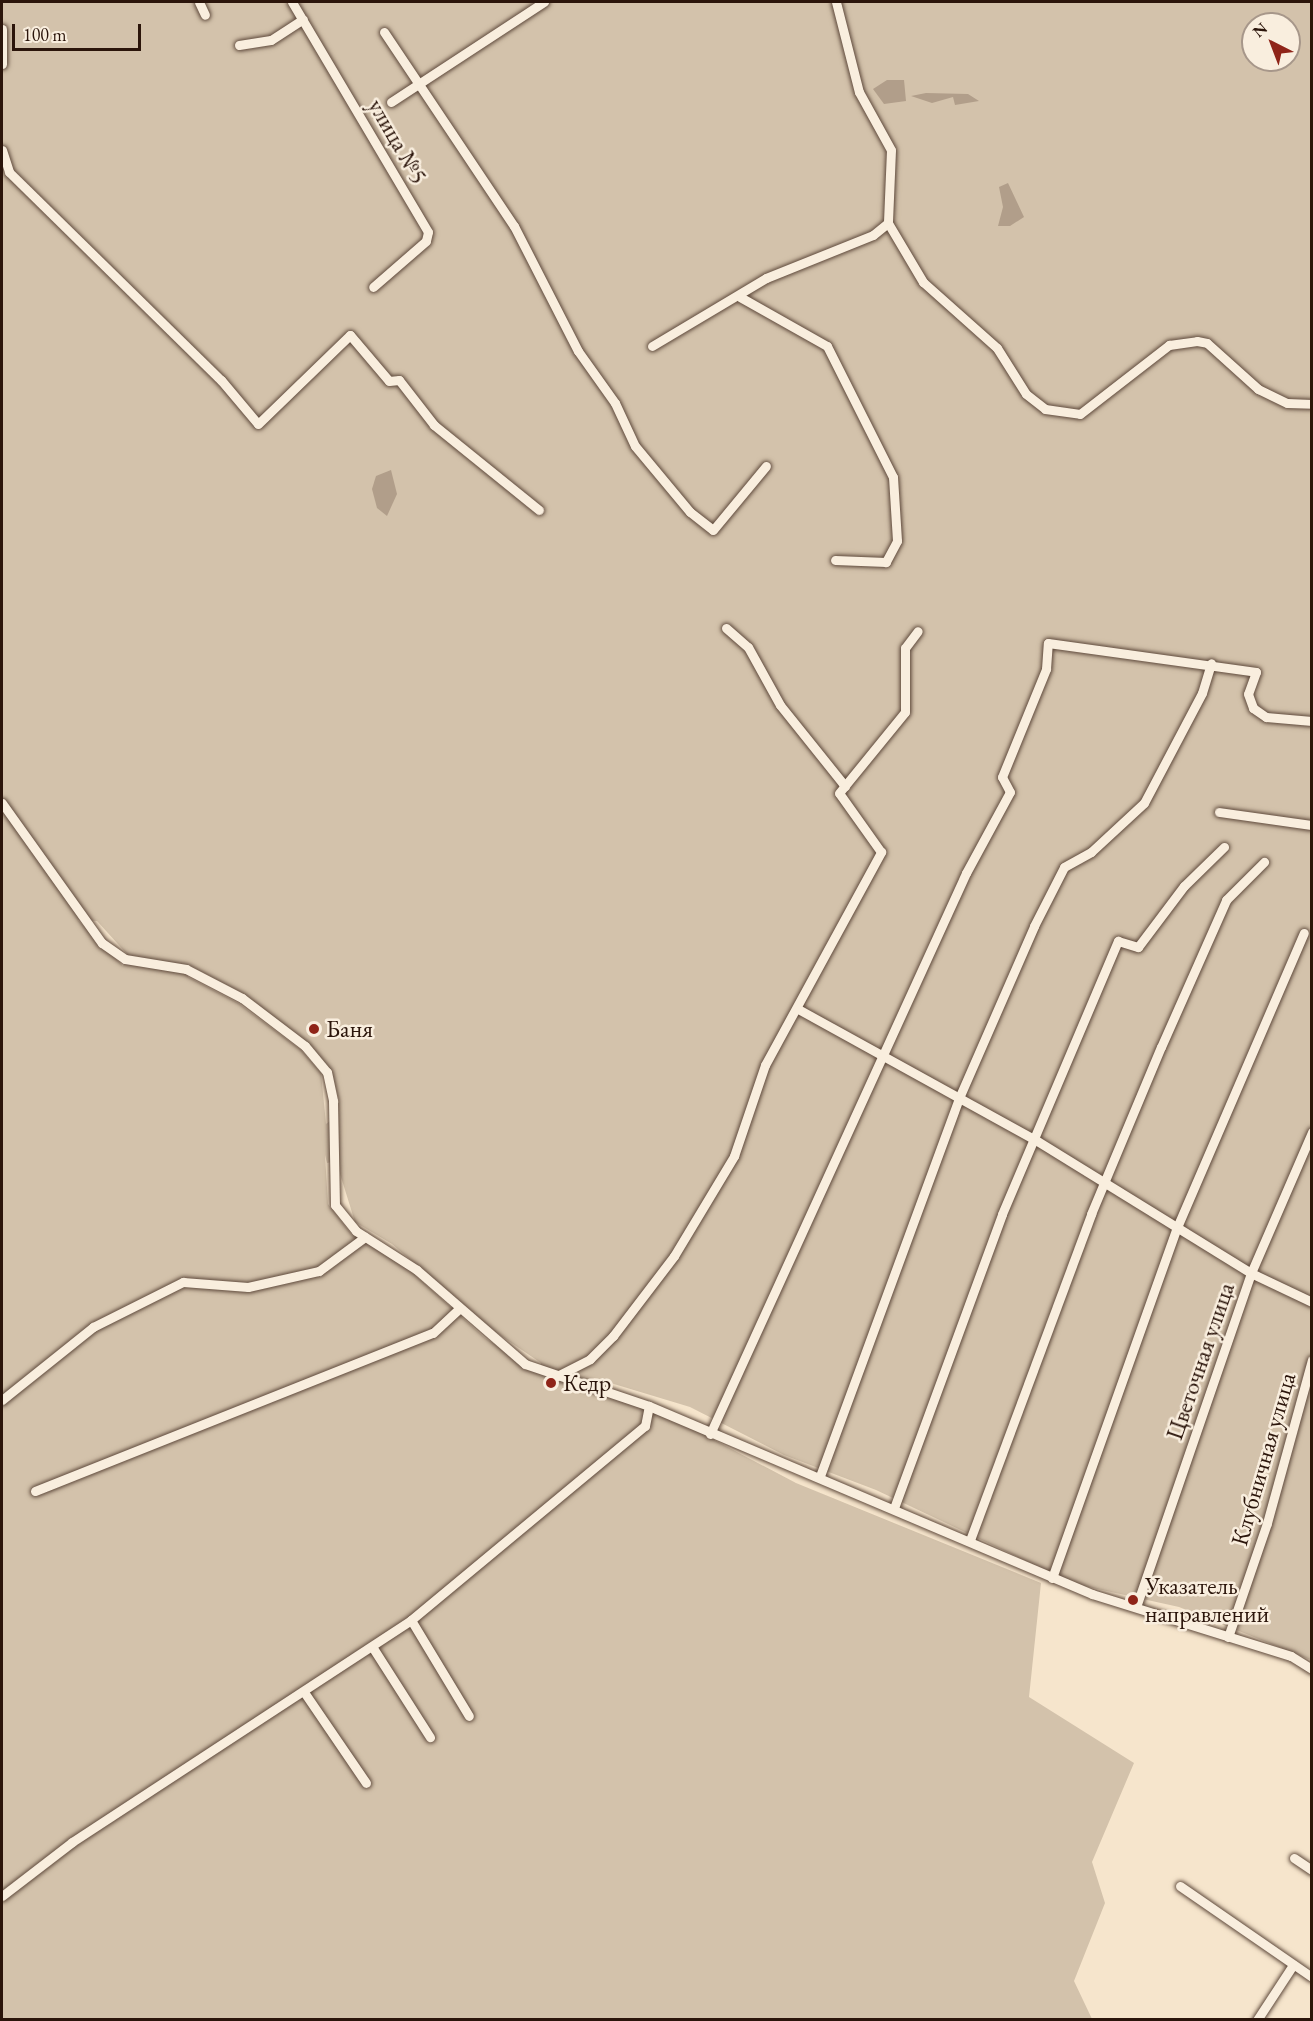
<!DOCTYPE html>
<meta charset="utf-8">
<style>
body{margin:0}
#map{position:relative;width:1313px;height:2021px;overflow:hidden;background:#f6e5cc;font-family:"EB Garamond",serif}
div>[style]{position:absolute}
.green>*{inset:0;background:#d3c2ab}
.water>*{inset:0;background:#b19e8a}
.roads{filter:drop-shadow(0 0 2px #5e493b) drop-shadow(0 0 2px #5e493b)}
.street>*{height:9px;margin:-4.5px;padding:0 4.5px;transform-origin:4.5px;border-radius:4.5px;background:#f9eede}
.dots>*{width:16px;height:16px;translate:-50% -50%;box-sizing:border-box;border:3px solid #f9eede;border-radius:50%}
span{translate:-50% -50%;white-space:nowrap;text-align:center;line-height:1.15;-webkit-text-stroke:5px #f9eede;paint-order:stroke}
.street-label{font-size:24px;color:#2b150b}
.poi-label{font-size:24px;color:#2b150b}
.left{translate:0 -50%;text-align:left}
.frame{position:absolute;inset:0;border:3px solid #2b150b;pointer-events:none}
.north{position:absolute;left:1241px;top:12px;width:60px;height:60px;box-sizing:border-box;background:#f9eede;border:2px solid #a7978a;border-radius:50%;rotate:318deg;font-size:16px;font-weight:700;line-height:24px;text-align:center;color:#2b150b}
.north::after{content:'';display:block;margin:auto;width:21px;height:27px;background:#8f2418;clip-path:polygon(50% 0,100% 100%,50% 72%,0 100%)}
.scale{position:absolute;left:12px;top:24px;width:129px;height:27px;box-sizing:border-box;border:3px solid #2b150b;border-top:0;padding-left:8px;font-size:18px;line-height:21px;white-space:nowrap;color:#2b150b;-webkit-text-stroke:4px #f9eede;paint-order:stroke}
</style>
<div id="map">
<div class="green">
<i style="clip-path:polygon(evenodd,2px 2px,1311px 2px,1311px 1660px,1179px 1607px,1075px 1584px,876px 1490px,784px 1455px,690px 1407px,594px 1378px,590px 1387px,682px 1423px,796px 1483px,1041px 1583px,1029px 1697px,1134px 1763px,1092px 1862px,1105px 1903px,1074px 1981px,1092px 2019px,2px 2019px,2px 2px,1253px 24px,1289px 24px,1289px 60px,1253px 60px,1253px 24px,2px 2px,78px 920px,97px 921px,127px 954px,123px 966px,78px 920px,2px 2px,189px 965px,246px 995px,308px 1044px,332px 1072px,339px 1100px,336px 1116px,326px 1124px,321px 1073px,301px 1050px,238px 1003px,188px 977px,189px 965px,2px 2px,325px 1155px,327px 1163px,336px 1161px,355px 1222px,392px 1244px,494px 1331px,541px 1363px,542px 1375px,485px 1338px,396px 1258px,352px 1235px,328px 1204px,325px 1155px)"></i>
</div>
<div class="water">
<i style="clip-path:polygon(887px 80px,904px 80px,906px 101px,884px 104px,873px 89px)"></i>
<i style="clip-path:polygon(926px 93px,968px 94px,979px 101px,955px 105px,953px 97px,932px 103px,911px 96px)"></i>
<i style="clip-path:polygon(1008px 183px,1024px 217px,1010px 226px,998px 226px,1003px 207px,999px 187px)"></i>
<i style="clip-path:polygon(391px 470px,397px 494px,387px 516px,377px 508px,372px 489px,376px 476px)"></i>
</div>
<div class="roads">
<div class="street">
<i style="left:199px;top:2px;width:14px;rotate:65deg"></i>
<i style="left:292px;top:2px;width:267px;rotate:59.4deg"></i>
<i style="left:428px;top:232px;width:9px;rotate:103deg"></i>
<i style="left:426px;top:241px;width:70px;rotate:139deg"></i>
<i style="left:836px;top:2px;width:93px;rotate:75.7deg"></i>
<i style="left:859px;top:92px;width:66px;rotate:61.1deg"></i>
<i style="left:891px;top:150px;width:73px;rotate:92.4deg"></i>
<i style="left:888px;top:223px;width:69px;rotate:59.3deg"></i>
<i style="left:923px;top:282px;width:99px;rotate:41.7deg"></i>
<i style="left:997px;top:348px;width:54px;rotate:57.8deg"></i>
<i style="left:1026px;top:394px;width:24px;rotate:38deg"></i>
<i style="left:1045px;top:409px;width:35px;rotate:8deg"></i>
<i style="left:1080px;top:414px;width:113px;rotate:-37.8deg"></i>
<i style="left:1169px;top:345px;width:28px;rotate:-8deg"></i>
<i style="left:1197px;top:341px;width:10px;rotate:11deg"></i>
<i style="left:1207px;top:343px;width:69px;rotate:42deg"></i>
<i style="left:1258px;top:389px;width:32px;rotate:26deg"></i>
<i style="left:1287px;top:403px;width:25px;rotate:2deg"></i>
<i style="left:2px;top:29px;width:35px;rotate:90deg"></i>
<i style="left:384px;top:32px;width:234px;rotate:56.2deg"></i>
<i style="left:514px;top:226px;width:140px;rotate:62.9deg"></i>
<i style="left:578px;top:351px;width:64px;rotate:54.6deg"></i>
<i style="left:615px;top:403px;width:47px;rotate:65.1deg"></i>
<i style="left:635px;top:446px;width:86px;rotate:50.2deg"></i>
<i style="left:690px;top:512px;width:29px;rotate:38deg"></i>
<i style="left:713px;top:530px;width:83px;rotate:-50.4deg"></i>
<i style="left:239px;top:45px;width:32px;rotate:-9deg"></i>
<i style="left:271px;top:40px;width:38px;rotate:-33deg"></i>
<i style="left:391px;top:102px;width:183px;rotate:-33.2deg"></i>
<i style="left:2px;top:150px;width:23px;rotate:72deg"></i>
<i style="left:9px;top:172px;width:297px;rotate:44.5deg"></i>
<i style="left:221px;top:380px;width:57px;rotate:49.9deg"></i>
<i style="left:258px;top:424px;width:128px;rotate:-44.1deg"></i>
<i style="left:350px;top:335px;width:60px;rotate:49.7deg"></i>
<i style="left:389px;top:381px;width:10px;rotate:-6deg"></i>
<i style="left:399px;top:380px;width:57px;rotate:52.1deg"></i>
<i style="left:434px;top:425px;width:135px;rotate:39deg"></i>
<i style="left:740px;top:297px;width:100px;rotate:29.4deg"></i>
<i style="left:827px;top:346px;width:147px;rotate:63.3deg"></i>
<i style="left:893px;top:477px;width:64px;rotate:86.4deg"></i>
<i style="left:897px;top:541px;width:24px;rotate:118deg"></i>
<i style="left:886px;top:562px;width:51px;rotate:-177.8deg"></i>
<i style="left:652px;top:346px;width:133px;rotate:-30.8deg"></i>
<i style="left:766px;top:278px;width:115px;rotate:-21.9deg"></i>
<i style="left:873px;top:235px;width:19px;rotate:-39deg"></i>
<i style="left:726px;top:628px;width:29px;rotate:41deg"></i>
<i style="left:748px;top:647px;width:66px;rotate:61.1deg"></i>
<i style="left:780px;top:705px;width:104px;rotate:51.3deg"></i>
<i style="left:2px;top:803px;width:172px;rotate:54.5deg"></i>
<i style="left:102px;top:943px;width:28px;rotate:35deg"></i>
<i style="left:125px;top:959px;width:62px;rotate:9.3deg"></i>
<i style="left:186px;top:969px;width:63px;rotate:27.4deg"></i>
<i style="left:242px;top:998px;width:79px;rotate:37.3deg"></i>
<i style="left:305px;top:1046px;width:34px;rotate:50deg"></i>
<i style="left:327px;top:1072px;width:30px;rotate:78deg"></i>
<i style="left:333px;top:1101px;width:104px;rotate:88.9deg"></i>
<i style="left:335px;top:1205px;width:33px;rotate:51deg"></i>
<i style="left:356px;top:1231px;width:72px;rotate:32.6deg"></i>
<i style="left:417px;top:1270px;width:143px;rotate:41deg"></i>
<i style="left:525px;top:1364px;width:131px;rotate:18.7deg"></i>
<i style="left:649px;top:1406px;width:481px;rotate:23deg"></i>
<i style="left:1092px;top:1594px;width:208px;rotate:17.3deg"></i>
<i style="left:1291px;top:1656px;width:25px;rotate:32deg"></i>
<i style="left:1219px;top:812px;width:94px;rotate:8deg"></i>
<i style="left:800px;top:1010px;width:267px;rotate:28.9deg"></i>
<i style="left:1034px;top:1139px;width:255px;rotate:31.7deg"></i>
<i style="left:1251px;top:1273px;width:68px;rotate:25.4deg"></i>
<i style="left:557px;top:1376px;width:37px;rotate:-27deg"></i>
<i style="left:590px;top:1359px;width:33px;rotate:-45deg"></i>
<i style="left:613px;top:1336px;width:101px;rotate:-52.7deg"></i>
<i style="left:674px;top:1256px;width:117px;rotate:-59deg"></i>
<i style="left:734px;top:1156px;width:96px;rotate:-71.2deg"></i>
<i style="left:765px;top:1065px;width:243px;rotate:-61.4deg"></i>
<i style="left:881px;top:852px;width:72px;rotate:-125.4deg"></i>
<i style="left:839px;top:793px;width:104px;rotate:-50.8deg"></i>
<i style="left:905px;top:712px;width:64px;rotate:-90deg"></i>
<i style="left:905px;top:648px;width:21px;rotate:-53deg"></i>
<i style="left:2px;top:1400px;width:117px;rotate:-38.7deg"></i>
<i style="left:93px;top:1327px;width:101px;rotate:-26.6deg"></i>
<i style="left:183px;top:1282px;width:65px;rotate:4.4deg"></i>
<i style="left:248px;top:1287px;width:73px;rotate:-12.7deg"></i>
<i style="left:319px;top:1271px;width:57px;rotate:-36.5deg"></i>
<i style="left:710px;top:1434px;width:617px;rotate:-65.47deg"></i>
<i style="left:966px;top:873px;width:92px;rotate:-61.5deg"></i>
<i style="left:1010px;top:792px;width:17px;rotate:-118deg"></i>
<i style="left:1002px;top:777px;width:117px;rotate:-67.8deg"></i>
<i style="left:1046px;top:669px;width:26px;rotate:-86deg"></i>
<i style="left:1048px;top:643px;width:210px;rotate:7.9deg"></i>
<i style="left:1256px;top:672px;width:23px;rotate:110deg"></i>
<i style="left:1248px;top:694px;width:15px;rotate:70deg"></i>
<i style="left:1253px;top:708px;width:16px;rotate:35deg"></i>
<i style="left:1266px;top:717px;width:46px;rotate:5deg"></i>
<i style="left:820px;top:1476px;width:403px;rotate:-69.8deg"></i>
<i style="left:959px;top:1098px;width:188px;rotate:-66.4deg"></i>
<i style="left:1034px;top:926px;width:66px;rotate:-63deg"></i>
<i style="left:1064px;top:867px;width:31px;rotate:-29deg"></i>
<i style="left:1091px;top:852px;width:72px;rotate:-42.8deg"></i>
<i style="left:1144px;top:803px;width:124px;rotate:-62.2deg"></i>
<i style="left:1202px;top:693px;width:31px;rotate:-73deg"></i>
<i style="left:35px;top:1491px;width:428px;rotate:-21.7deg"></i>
<i style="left:433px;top:1333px;width:35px;rotate:-43deg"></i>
<i style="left:894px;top:1508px;width:313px;rotate:-69.8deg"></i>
<i style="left:1002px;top:1214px;width:297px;rotate:-67deg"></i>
<i style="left:1118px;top:941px;width:21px;rotate:17deg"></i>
<i style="left:1138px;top:947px;width:76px;rotate:-53deg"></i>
<i style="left:1184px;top:886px;width:56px;rotate:-44.3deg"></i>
<i style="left:970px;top:1540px;width:348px;rotate:-69.6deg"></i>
<i style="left:1091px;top:1214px;width:181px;rotate:-67.3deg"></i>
<i style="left:1161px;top:1047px;width:161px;rotate:-66.1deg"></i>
<i style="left:1226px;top:900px;width:54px;rotate:-45deg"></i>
<i style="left:1052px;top:1578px;width:375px;rotate:-70.4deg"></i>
<i style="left:1178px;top:1225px;width:318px;rotate:-66.7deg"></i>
<i style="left:1136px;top:1607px;width:353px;rotate:-71deg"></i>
<i style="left:1251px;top:1273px;width:154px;rotate:-66.6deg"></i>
<i style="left:411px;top:1620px;width:112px;rotate:58.9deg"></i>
<i style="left:1228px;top:1637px;width:120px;rotate:-71.1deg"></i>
<i style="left:1267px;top:1523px;width:169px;rotate:-74.6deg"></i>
<i style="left:373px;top:1648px;width:106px;rotate:57.4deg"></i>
<i style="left:304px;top:1692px;width:110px;rotate:55.7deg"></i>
<i style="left:1294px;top:1858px;width:22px;rotate:34deg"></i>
<i style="left:1180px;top:1886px;width:160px;rotate:34.6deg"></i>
<i style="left:2px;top:1896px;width:88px;rotate:-37.6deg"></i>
<i style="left:72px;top:1842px;width:405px;rotate:-33.2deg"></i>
<i style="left:411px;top:1620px;width:304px;rotate:-39.7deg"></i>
<i style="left:645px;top:1426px;width:20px;rotate:-79deg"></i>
<i style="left:1257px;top:2020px;width:66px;rotate:-56.8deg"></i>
</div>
</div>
<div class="dots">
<i style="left:314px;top:1029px;background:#8f2418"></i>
<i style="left:551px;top:1383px;background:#8f2418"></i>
<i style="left:1133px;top:1600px;background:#8f2418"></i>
</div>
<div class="street-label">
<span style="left:398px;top:141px;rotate:60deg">улица №5</span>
<span style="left:1200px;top:1361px;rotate:-71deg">Цветочная улица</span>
<span style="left:1263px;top:1459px;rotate:-74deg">Клубничная улица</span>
</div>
<div class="poi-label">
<span class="left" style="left:326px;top:1029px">Баня</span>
<span class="left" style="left:563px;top:1383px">Кедр</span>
<span class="left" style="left:1145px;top:1600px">Указатель<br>направлений</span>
</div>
<div class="frame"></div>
<div class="north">N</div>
<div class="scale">100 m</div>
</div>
